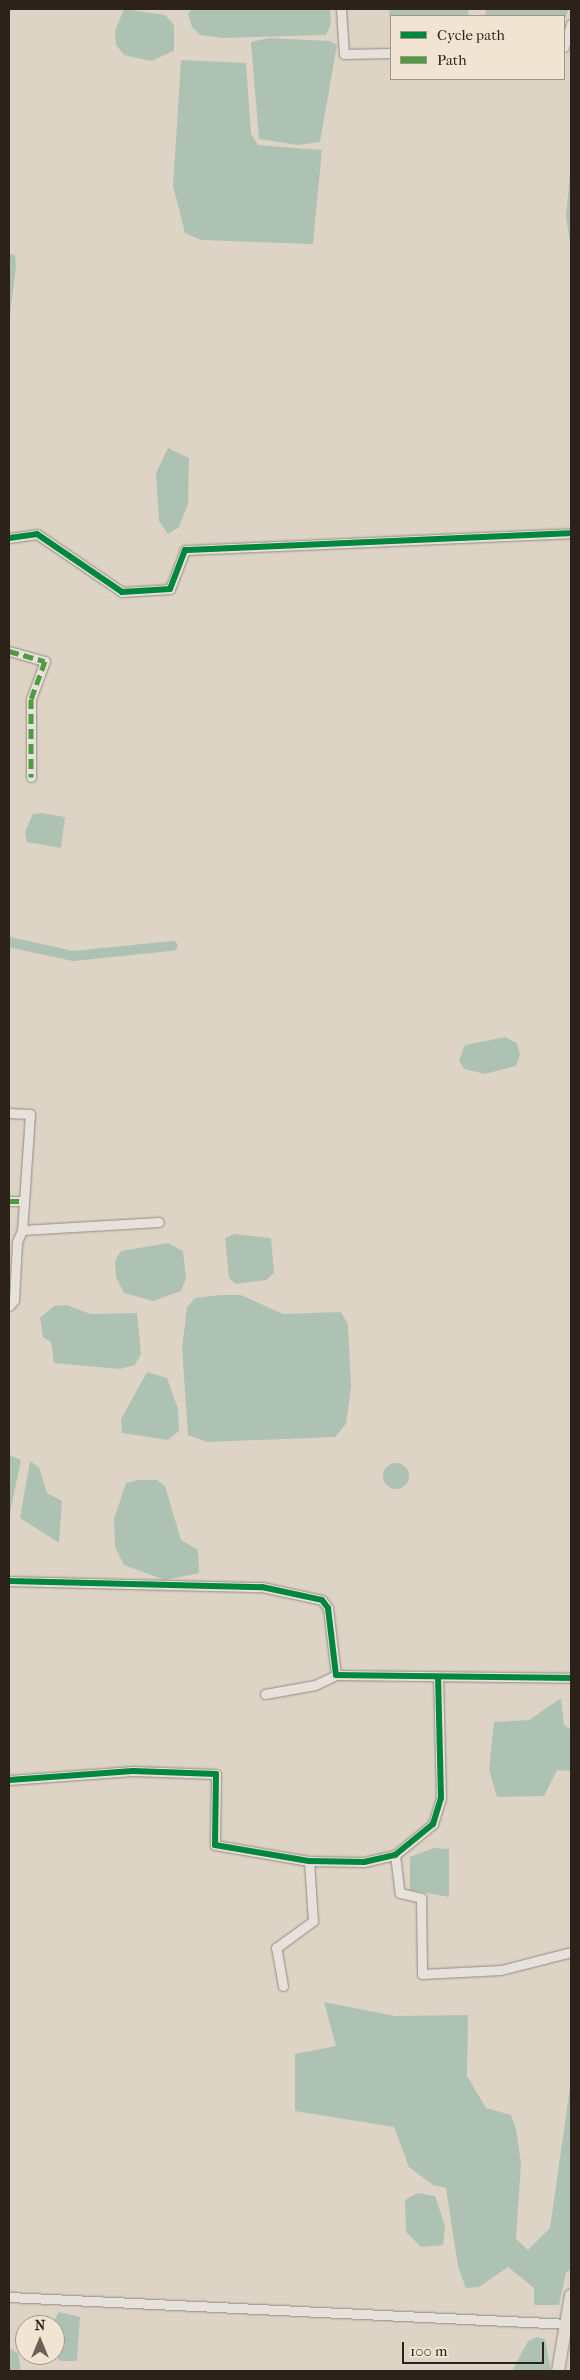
<!DOCTYPE html>
<style>
body{margin:0}
#map{position:relative;width:580px;height:2380px;overflow:hidden;background:#ded4c6;font-family:"IM FELL French Canon",serif}
div>[style]{position:absolute}
.water>*{inset:0;background:#aec2b3}
.round{border-radius:50%}
.canal>*{height:10px;margin:-5px;padding:0 5px;transform-origin:5px;border-radius:5px;background:#aec2b3}
.roads{filter:drop-shadow(0 0 1px #928b82) drop-shadow(0 0 1px #928b82)}
.minor>*{height:9px;margin:-4.5px;padding:0 4.5px;transform-origin:4.5px;border-radius:4.5px;background:#e6e1da}
.primary>*{height:12px;margin:-6px;padding:0 6px;transform-origin:6px;border-radius:6px;background:#e1dbd3}
.quiet>*{height:5px;margin-top:-2.5px;transform-origin:0;background:repeating-linear-gradient(90deg,#4f9b3e 0 10px,transparent 0 15px)}
.cycleway>*{height:6px;margin:-3px;padding:0 3px;transform-origin:3px;border-radius:3px;background:#00873e}
span{translate:-50% -50%;white-space:nowrap;text-align:center;line-height:1.15;-webkit-text-stroke:5px #f1e4d3;paint-order:stroke}
.frame{position:absolute;inset:0;border:10px solid #2c2219;pointer-events:none}
.legend{position:absolute;left:390px;top:15px;width:175px;height:65px;box-sizing:border-box;background:#f1e4d3;border:1px solid #a29689;margin:0;padding:6px 9px;list-style:none;font-size:15px;color:#2c2219}
.legend li{display:flex;align-items:center;gap:10px;height:25px}
.legend b{width:25px;border:1px solid #a29689}
.north{position:absolute;left:15px;top:2315px;width:50px;height:50px;box-sizing:border-box;background:#f1e4d3;border:1px solid #a29689;border-radius:50%;rotate:0deg;font-size:14px;font-weight:700;line-height:20px;text-align:center;color:#2c2219}
.north::after{content:'';display:block;margin:auto;width:18px;height:22px;background:#6a6056;clip-path:polygon(50% 0,100% 100%,50% 72%,0 100%)}
.scale{position:absolute;left:402px;top:2342px;width:142px;height:22px;box-sizing:border-box;border:2px solid #2c2219;border-top:0;padding-left:6px;font-size:15px;line-height:18px;white-space:nowrap;color:#2c2219;-webkit-text-stroke:4px #f1e4d3;paint-order:stroke}
</style>
<div id="map">
<div class="water">
<i style="clip-path:polygon(124px 9px,165px 15px,174px 25px,174px 51px,151px 61px,124px 55px,116px 45px,115px 31px)"></i>
<i style="clip-path:polygon(191px 9px,330px 9px,331px 24px,326px 35px,223px 38px,200px 35px,192px 27px,188px 14px)"></i>
<i style="clip-path:polygon(389px 9px,469px 9px,468px 16px,391px 16px,391px 32px)"></i>
<i style="clip-path:polygon(486px 9px,569px 9px,564px 21px,564px 16px,485px 16px)"></i>
<i style="clip-path:polygon(269px 38px,330px 41px,337px 45px,320px 142px,298px 145px,259px 139px,251px 42px)"></i>
<i style="clip-path:polygon(181px 60px,246px 63px,251px 134px,258px 145px,322px 150px,313px 244px,201px 240px,185px 233px,173px 186px)"></i>
<i style="clip-path:polygon(571px 161px,571px 249px,566px 217px)"></i>
<i style="clip-path:polygon(9px 254px,15px 255px,16px 266px,9px 322px)"></i>
<i style="clip-path:polygon(168px 448px,189px 458px,188px 504px,179px 527px,168px 534px,159px 521px,156px 473px)"></i>
<i style="clip-path:polygon(41px 813px,65px 817px,61px 848px,27px 842px,25px 832px,33px 814px)"></i>
<i style="clip-path:polygon(505px 1037px,517px 1043px,520px 1055px,516px 1066px,485px 1074px,464px 1069px,459px 1061px,465px 1045px)"></i>
<i style="clip-path:polygon(234px 1234px,271px 1238px,274px 1273px,266px 1280px,236px 1284px,229px 1278px,225px 1238px)"></i>
<i style="clip-path:polygon(168px 1243px,183px 1251px,186px 1279px,181px 1291px,153px 1301px,124px 1293px,116px 1277px,115px 1261px,121px 1251px)"></i>
<i style="clip-path:polygon(220px 1295px,241px 1295px,283px 1314px,341px 1312px,348px 1324px,351px 1387px,346px 1424px,335px 1437px,207px 1442px,188px 1435px,182px 1348px,187px 1307px,195px 1298px)"></i>
<i style="clip-path:polygon(67px 1305px,90px 1314px,137px 1313px,141px 1354px,135px 1365px,120px 1369px,54px 1363px,51px 1342px,43px 1337px,40px 1318px,54px 1306px)"></i>
<i style="clip-path:polygon(147px 1372px,167px 1378px,178px 1409px,179px 1431px,168px 1440px,122px 1433px,121px 1419px)"></i>
<i style="clip-path:polygon(9px 1455px,21px 1460px,10px 1513px,9px 1513px)"></i>
<i style="clip-path:polygon(30px 1461px,39px 1467px,47px 1493px,62px 1501px,59px 1543px,20px 1518px)"></i>
<i class="round" style="left:383px;top:1463px;width:26px;height:26px"></i>
<i style="clip-path:polygon(138px 1480px,157px 1480px,165px 1486px,181px 1540px,198px 1550px,199px 1573px,165px 1580px,124px 1565px,115px 1547px,114px 1519px,126px 1483px)"></i>
<i style="clip-path:polygon(561px 1698px,564px 1725px,571px 1730px,571px 1771px,557px 1770px,544px 1796px,497px 1797px,489px 1769px,494px 1722px,529px 1720px)"></i>
<i style="clip-path:polygon(434px 1848px,449px 1849px,449px 1897px,410px 1890px,410px 1857px)"></i>
<i style="clip-path:polygon(324px 2002px,395px 2016px,468px 2015px,467px 2076px,486px 2108px,511px 2115px,516px 2129px,521px 2163px,516px 2239px,528px 2250px,550px 2228px,571px 2080px,571px 2270px,566px 2272px,559px 2305px,534px 2305px,534px 2288px,508px 2267px,479px 2287px,466px 2288px,458px 2267px,446px 2188px,433px 2185px,409px 2167px,394px 2127px,295px 2111px,295px 2054px,336px 2046px)"></i>
<i style="clip-path:polygon(418px 2193px,435px 2196px,445px 2226px,443px 2245px,421px 2247px,406px 2232px,405px 2200px)"></i>
<i style="clip-path:polygon(59px 2312px,80px 2317px,77px 2361px,60px 2361px,55px 2355px,52px 2323px)"></i>
<i style="clip-path:polygon(537px 2337px,545px 2339px,551px 2371px,512px 2371px,528px 2341px)"></i>
<i style="clip-path:polygon(9px 2348px,18px 2353px,21px 2371px,9px 2371px)"></i>
</div>
<div class="canal">
<i style="left:9px;top:942px;width:66px;rotate:12.3deg"></i>
<i style="left:73px;top:956px;width:100px;rotate:-5.8deg"></i>
</div>
<div class="roads">
<div class="minor">
<i style="left:341px;top:9px;width:45px;rotate:86.2deg"></i>
<i style="left:344px;top:54px;width:47px;rotate:-1.2deg"></i>
<i style="left:564px;top:47px;width:24px;rotate:-73deg"></i>
<i style="left:9px;top:538px;width:28px;rotate:-8deg"></i>
<i style="left:37px;top:534px;width:103px;rotate:34.3deg"></i>
<i style="left:122px;top:592px;width:48px;rotate:-3.6deg"></i>
<i style="left:170px;top:589px;width:42px;rotate:-69deg"></i>
<i style="left:185px;top:550px;width:386px;rotate:-2.5deg"></i>
<i style="left:9px;top:651px;width:37px;rotate:16deg"></i>
<i style="left:45px;top:661px;width:40px;rotate:110.2deg"></i>
<i style="left:31px;top:699px;width:78px;rotate:90deg"></i>
<i style="left:9px;top:1113px;width:21px;rotate:3deg"></i>
<i style="left:30px;top:1114px;width:116px;rotate:93.9deg"></i>
<i style="left:22px;top:1230px;width:137px;rotate:-3.3deg"></i>
<i style="left:9px;top:1201px;width:14px"></i>
<i style="left:9px;top:1306px;width:8px;rotate:-50deg"></i>
<i style="left:14px;top:1300px;width:58px;rotate:-87deg"></i>
<i style="left:17px;top:1242px;width:13px;rotate:-67deg"></i>
<i style="left:9px;top:1581px;width:253px;rotate:1.4deg"></i>
<i style="left:262px;top:1587px;width:61px;rotate:12.2deg"></i>
<i style="left:322px;top:1600px;width:10px;rotate:53deg"></i>
<i style="left:328px;top:1608px;width:67px;rotate:83.2deg"></i>
<i style="left:336px;top:1675px;width:235px;rotate:0.7deg"></i>
<i style="left:265px;top:1694px;width:51px;rotate:-10.2deg"></i>
<i style="left:315px;top:1685px;width:23px;rotate:-25deg"></i>
<i style="left:9px;top:1780px;width:124px;rotate:-4.2deg"></i>
<i style="left:133px;top:1771px;width:83px;rotate:2.1deg"></i>
<i style="left:216px;top:1774px;width:71px;rotate:90.8deg"></i>
<i style="left:215px;top:1845px;width:95px;rotate:9.7deg"></i>
<i style="left:309px;top:1861px;width:55px;rotate:1deg"></i>
<i style="left:364px;top:1862px;width:32px;rotate:-13deg"></i>
<i style="left:395px;top:1855px;width:49px;rotate:-39.2deg"></i>
<i style="left:433px;top:1824px;width:27px;rotate:-73deg"></i>
<i style="left:441px;top:1798px;width:120px;rotate:-91.4deg"></i>
<i style="left:395px;top:1855px;width:38px;rotate:83deg"></i>
<i style="left:400px;top:1893px;width:22px;rotate:13deg"></i>
<i style="left:421px;top:1898px;width:76px;rotate:89.2deg"></i>
<i style="left:422px;top:1974px;width:79px;rotate:-2.9deg"></i>
<i style="left:501px;top:1970px;width:72px;rotate:-14.4deg"></i>
<i style="left:283px;top:1986px;width:39px;rotate:-100deg"></i>
<i style="left:276px;top:1948px;width:46px;rotate:-36.1deg"></i>
<i style="left:313px;top:1921px;width:60px;rotate:-93.8deg"></i>
<i style="left:9px;top:2297px;width:562px;rotate:2.76deg"></i>
</div>
<div class="primary">
<i style="left:558px;top:2371px;width:77px;rotate:-80.3deg"></i>
</div>
</div>
<div class="quiet">
<i style="left:9px;top:651px;width:37px;rotate:16deg"></i>
<i style="left:45px;top:661px;width:40px;rotate:110.2deg"></i>
<i style="left:31px;top:699px;width:78px;rotate:90deg"></i>
<i style="left:9px;top:1201px;width:14px"></i>
</div>
<div class="cycleway">
<i style="left:9px;top:538px;width:28px;rotate:-8deg"></i>
<i style="left:37px;top:534px;width:103px;rotate:34.3deg"></i>
<i style="left:122px;top:592px;width:48px;rotate:-3.6deg"></i>
<i style="left:170px;top:589px;width:42px;rotate:-69deg"></i>
<i style="left:185px;top:550px;width:386px;rotate:-2.5deg"></i>
<i style="left:9px;top:1581px;width:253px;rotate:1.4deg"></i>
<i style="left:262px;top:1587px;width:61px;rotate:12.2deg"></i>
<i style="left:322px;top:1600px;width:10px;rotate:53deg"></i>
<i style="left:328px;top:1608px;width:67px;rotate:83.2deg"></i>
<i style="left:336px;top:1675px;width:235px;rotate:0.7deg"></i>
<i style="left:9px;top:1780px;width:124px;rotate:-4.2deg"></i>
<i style="left:133px;top:1771px;width:83px;rotate:2.1deg"></i>
<i style="left:216px;top:1774px;width:71px;rotate:90.8deg"></i>
<i style="left:215px;top:1845px;width:95px;rotate:9.7deg"></i>
<i style="left:309px;top:1861px;width:55px;rotate:1deg"></i>
<i style="left:364px;top:1862px;width:32px;rotate:-13deg"></i>
<i style="left:395px;top:1855px;width:49px;rotate:-39.2deg"></i>
<i style="left:433px;top:1824px;width:27px;rotate:-73deg"></i>
<i style="left:441px;top:1798px;width:120px;rotate:-91.4deg"></i>
</div>
<div class="frame"></div>
<ul class="legend">
<li><b style="height:6px;background:#00873e"></b>Cycle path</li>
<li><b style="height:6px;background:#4f9b3e"></b>Path</li>
</ul>
<div class="north">N</div>
<div class="scale">100 m</div>
</div>
